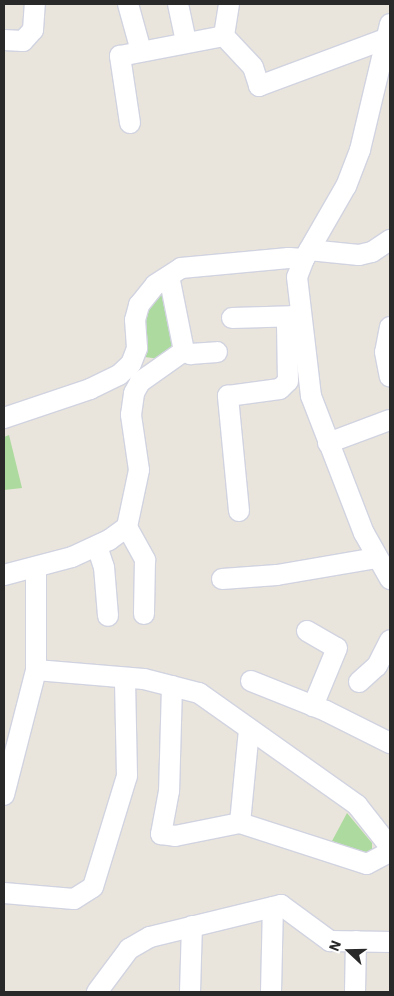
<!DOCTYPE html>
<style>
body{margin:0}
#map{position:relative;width:394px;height:996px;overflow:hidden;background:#e9e5dc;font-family:"IBM Plex Sans",sans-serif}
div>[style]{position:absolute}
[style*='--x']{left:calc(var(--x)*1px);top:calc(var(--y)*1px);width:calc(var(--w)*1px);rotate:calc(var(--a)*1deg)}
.green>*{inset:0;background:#adda9e}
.roads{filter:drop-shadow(1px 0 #d1d3e0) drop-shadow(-1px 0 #d1d3e0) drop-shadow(0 1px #d1d3e0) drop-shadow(0 -1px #d1d3e0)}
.minor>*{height:20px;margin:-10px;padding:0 10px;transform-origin:10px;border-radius:10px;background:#fff}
span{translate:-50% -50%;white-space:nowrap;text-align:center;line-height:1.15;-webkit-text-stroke:4px #fff;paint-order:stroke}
.frame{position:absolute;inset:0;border:5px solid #292929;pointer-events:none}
.north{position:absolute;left:324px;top:926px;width:50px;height:50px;-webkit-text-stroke:4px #fff;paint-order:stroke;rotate:291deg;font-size:14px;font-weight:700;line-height:20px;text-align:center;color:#292929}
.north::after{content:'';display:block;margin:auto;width:18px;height:22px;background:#292929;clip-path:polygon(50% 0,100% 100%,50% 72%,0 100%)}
</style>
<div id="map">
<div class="green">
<i style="clip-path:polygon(164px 293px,179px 342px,160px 359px,145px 357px,143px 316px,157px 294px)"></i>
<i style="clip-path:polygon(9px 435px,22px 488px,4px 490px,4px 437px)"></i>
<i style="clip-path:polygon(347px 813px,372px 843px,372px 849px,367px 854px,332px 841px)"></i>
</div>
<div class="roads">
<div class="minor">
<i style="--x:128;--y:4;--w:49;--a:74.5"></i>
<i style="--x:178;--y:4;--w:38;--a:78"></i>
<i style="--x:229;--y:4;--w:32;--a:99"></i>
<i style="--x:224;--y:36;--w:42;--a:46.9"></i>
<i style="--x:253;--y:67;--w:20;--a:72"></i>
<i style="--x:259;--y:86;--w:138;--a:-20.4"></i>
<i style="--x:390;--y:24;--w:130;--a:103.4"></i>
<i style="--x:360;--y:150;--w:39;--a:111"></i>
<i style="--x:346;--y:186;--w:84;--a:119.9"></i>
<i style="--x:304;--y:259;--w:19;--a:111"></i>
<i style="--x:297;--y:277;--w:120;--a:83.3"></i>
<i style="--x:311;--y:396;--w:147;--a:68.9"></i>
<i style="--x:364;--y:533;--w:53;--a:60.5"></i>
<i style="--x:4;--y:40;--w:19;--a:3"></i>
<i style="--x:23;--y:41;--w:15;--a:-48"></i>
<i style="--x:33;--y:30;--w:26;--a:-86"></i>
<i style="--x:130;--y:123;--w:68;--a:-98.5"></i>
<i style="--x:120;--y:56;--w:106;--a:-10.9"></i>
<i style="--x:309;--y:250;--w:50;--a:5.7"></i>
<i style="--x:359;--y:255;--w:13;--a:-13"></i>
<i style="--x:372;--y:252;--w:22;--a:-34"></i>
<i style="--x:232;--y:318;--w:68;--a:-1.7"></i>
<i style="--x:390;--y:327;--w:25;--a:101"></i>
<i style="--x:385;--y:352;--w:25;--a:79"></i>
<i style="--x:184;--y:351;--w:7;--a:27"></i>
<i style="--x:190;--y:354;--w:27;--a:-4"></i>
<i style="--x:4;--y:418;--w:91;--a:-18.6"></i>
<i style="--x:90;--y:389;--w:32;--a:-26"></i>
<i style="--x:119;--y:375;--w:16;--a:-43"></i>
<i style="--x:131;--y:364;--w:17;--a:-69"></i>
<i style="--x:137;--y:348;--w:28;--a:-94"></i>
<i style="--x:135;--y:320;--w:16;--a:-75"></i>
<i style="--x:139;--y:305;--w:26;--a:-51"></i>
<i style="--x:155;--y:285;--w:31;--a:-33"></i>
<i style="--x:181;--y:268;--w:108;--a:-5.3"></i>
<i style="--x:289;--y:258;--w:15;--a:4"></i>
<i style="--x:328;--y:443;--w:66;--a:-20.4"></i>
<i style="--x:239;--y:511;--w:116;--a:-95.5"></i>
<i style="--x:228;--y:396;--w:52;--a:-7.7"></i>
<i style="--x:280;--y:389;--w:11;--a:-45"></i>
<i style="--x:288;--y:381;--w:55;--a:-91"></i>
<i style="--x:287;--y:326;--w:11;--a:-63"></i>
<i style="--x:127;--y:527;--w:38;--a:61"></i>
<i style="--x:145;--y:560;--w:54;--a:91.1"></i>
<i style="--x:97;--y:546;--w:22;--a:72"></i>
<i style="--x:104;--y:567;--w:49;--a:85.3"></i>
<i style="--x:4;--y:575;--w:70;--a:-14.8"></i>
<i style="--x:72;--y:557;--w:41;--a:-24.7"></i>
<i style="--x:109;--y:540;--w:22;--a:-36"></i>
<i style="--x:127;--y:527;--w:58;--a:-78.1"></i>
<i style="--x:139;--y:470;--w:56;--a:-98.3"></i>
<i style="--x:131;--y:415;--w:22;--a:-82"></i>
<i style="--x:134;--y:393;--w:13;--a:-61"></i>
<i style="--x:140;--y:382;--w:54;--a:-35.2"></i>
<i style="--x:184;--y:351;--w:76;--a:-101.3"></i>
<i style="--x:222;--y:579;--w:55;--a:-4.2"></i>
<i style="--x:277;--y:575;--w:100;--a:-9.7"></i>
<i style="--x:307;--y:631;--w:34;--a:30"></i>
<i style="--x:337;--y:648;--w:63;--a:112.5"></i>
<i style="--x:36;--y:670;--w:108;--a:4.8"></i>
<i style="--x:144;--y:679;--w:57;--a:14.3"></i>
<i style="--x:199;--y:693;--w:194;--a:35.3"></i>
<i style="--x:357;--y:805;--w:53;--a:51.8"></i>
<i style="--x:251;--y:681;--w:81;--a:21.8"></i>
<i style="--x:326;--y:711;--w:72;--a:26.6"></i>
<i style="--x:359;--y:682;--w:24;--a:-42"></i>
<i style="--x:377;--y:666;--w:29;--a:-63"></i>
<i style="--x:172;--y:686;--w:105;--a:91.6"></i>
<i style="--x:169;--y:791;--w:44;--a:100.5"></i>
<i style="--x:161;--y:834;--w:14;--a:8"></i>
<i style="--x:175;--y:836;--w:66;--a:-11.3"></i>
<i style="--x:240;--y:823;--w:133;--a:17.9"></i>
<i style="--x:367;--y:864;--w:26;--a:-28"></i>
<i style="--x:4;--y:795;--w:129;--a:-75.6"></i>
<i style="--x:36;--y:670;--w:102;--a:-90"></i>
<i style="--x:240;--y:823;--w:94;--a:-84.5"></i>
<i style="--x:4;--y:893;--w:70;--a:4.9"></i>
<i style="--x:74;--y:899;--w:22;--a:-32"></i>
<i style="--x:93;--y:887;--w:116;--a:-73"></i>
<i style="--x:127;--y:776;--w:98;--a:-91.2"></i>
<i style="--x:97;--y:992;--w:54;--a:-53.3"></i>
<i style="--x:129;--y:949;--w:24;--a:-30"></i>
<i style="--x:150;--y:937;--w:135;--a:-13.7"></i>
<i style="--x:281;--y:905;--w:61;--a:36.3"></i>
<i style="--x:330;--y:941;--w:60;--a:1"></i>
<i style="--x:190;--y:992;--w:66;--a:-88.3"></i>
<i style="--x:271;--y:992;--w:85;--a:-88.7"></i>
<i style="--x:355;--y:992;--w:51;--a:-88.9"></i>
</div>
</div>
<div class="frame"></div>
<div class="north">N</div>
</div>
